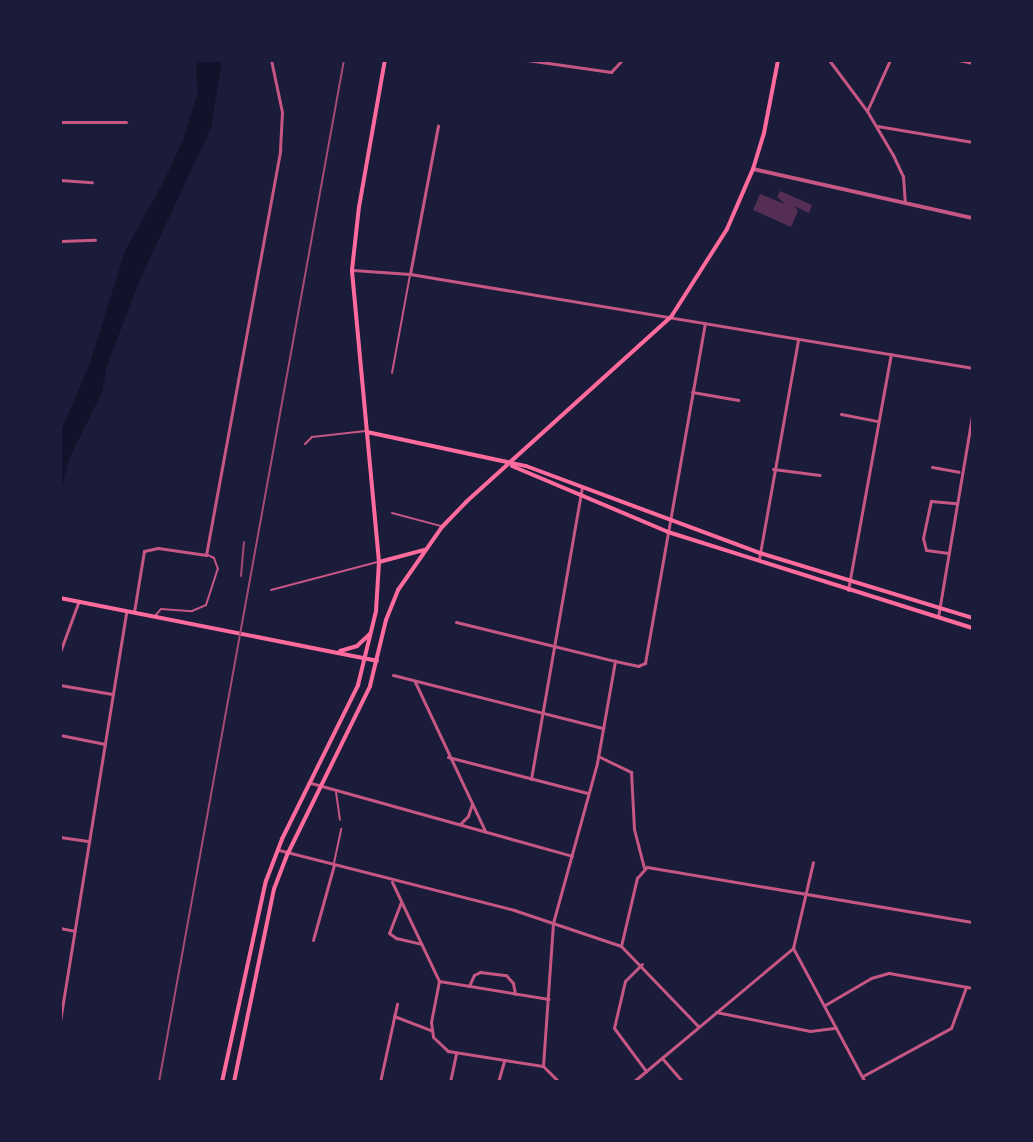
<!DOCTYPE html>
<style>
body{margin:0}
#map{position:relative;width:1033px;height:1142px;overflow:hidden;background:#1b1b3a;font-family:"Fira Sans",sans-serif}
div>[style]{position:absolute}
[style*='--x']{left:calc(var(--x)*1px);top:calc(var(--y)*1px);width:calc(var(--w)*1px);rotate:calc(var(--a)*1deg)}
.water>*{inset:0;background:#12122b}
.building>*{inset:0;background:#542f53}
.service>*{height:2px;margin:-1px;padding:0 1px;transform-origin:1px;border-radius:1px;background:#c65784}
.minor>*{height:3px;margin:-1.5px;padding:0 1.5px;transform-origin:1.5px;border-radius:1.5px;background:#c65784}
.tertiary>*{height:4px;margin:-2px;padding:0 2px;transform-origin:2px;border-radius:2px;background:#c65784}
.secondary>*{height:4px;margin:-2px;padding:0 2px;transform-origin:2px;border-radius:2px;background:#ff6b9d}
.rail>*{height:2px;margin:-1px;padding:0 1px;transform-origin:1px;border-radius:1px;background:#a44b75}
span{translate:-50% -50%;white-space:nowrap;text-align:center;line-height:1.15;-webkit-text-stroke:6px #1b1b3a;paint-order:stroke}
.frame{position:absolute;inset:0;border:62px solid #1b1b3a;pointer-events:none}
</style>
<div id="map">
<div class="water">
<i style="clip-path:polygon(199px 60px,222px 60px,211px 128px,142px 275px,107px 365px,102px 392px,69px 459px,60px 495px,60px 433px,90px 363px,125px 251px,164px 181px,183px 140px,198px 92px,196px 69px)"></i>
</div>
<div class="building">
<i style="clip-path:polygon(780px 191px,812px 205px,809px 213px,794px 206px,798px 211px,791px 227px,753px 210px,760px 194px,785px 204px,777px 197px)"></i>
</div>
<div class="service">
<i style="--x:392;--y:373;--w:100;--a:-79.6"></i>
<i style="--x:305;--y:444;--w:10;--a:-45"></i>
<i style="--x:312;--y:437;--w:54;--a:-6.3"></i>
<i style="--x:392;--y:513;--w:51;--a:14.9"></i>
<i style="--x:271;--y:590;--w:111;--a:-14.7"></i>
<i style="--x:155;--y:616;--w:9;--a:-49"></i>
<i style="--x:161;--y:609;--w:31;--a:4"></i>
<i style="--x:192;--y:611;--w:15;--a:-23"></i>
<i style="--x:206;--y:605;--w:38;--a:-72"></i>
<i style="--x:218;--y:569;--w:12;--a:-110"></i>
<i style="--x:214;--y:558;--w:7;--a:-153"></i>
<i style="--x:336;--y:792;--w:28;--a:82"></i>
<i style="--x:334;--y:863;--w:35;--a:-78"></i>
</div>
<div class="minor">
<i style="--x:527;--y:60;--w:85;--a:8.1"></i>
<i style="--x:611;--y:72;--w:16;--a:-47"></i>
<i style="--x:829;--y:60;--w:64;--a:53.3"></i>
<i style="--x:867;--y:111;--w:51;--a:59.4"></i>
<i style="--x:893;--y:155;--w:23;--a:65"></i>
<i style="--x:903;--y:176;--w:26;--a:86"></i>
<i style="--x:959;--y:60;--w:14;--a:12"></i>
<i style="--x:867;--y:111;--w:56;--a:-65.7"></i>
<i style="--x:60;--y:122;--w:66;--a:0"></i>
<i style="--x:877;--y:126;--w:97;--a:9.5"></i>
<i style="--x:60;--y:180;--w:32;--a:4"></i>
<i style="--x:60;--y:241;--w:35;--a:-2"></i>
<i style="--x:353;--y:270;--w:57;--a:4"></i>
<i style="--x:410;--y:274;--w:571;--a:9.48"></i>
<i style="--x:410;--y:274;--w:151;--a:-79.3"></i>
<i style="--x:692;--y:392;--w:47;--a:9.9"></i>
<i style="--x:841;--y:414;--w:36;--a:11"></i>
<i style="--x:932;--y:467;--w:27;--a:10"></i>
<i style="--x:773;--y:469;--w:47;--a:7.3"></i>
<i style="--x:948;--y:553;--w:22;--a:-172"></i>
<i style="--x:926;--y:550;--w:12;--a:-104"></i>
<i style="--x:923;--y:538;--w:38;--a:-78"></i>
<i style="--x:931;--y:501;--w:25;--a:5"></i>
<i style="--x:759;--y:559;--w:223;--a:-79.9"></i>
<i style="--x:848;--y:590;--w:240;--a:-79.7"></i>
<i style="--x:134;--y:612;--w:62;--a:-80.7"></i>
<i style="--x:144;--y:551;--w:14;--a:-12"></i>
<i style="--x:158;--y:548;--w:49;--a:8.3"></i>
<i style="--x:206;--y:555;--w:412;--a:-79.6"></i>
<i style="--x:280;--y:150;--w:38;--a:-87"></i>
<i style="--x:282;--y:112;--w:53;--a:-101.9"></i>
<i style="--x:938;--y:617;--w:211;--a:-80.4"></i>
<i style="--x:456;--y:622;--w:164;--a:13.8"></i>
<i style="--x:615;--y:661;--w:24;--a:12"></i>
<i style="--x:638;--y:666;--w:8;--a:-23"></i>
<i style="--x:645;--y:663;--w:345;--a:-80"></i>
<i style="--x:60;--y:652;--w:52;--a:-69.8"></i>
<i style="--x:393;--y:675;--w:217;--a:14.2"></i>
<i style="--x:415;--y:682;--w:165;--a:64.8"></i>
<i style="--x:60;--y:685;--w:53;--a:9.8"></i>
<i style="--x:60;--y:735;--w:46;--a:11.3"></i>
<i style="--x:598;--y:756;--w:37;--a:26"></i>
<i style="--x:631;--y:772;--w:57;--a:87"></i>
<i style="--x:634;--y:829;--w:40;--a:75.6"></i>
<i style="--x:448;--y:757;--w:144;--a:14.5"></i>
<i style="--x:531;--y:779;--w:296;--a:-80.1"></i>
<i style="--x:311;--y:783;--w:271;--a:15.6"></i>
<i style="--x:460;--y:824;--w:11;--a:-45"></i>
<i style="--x:468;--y:816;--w:13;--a:-72"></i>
<i style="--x:60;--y:837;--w:28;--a:8"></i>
<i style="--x:279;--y:850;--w:243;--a:14.3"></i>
<i style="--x:514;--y:910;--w:113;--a:18.6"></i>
<i style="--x:621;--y:946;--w:112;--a:46.1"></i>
<i style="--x:392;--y:882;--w:110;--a:64.6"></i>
<i style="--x:439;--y:981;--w:42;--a:101"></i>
<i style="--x:431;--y:1022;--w:15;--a:82"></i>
<i style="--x:433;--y:1037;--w:21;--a:43"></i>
<i style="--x:448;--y:1051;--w:96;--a:9"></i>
<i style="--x:401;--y:902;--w:33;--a:111"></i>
<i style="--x:389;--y:933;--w:9;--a:36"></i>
<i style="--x:396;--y:938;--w:26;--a:13"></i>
<i style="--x:60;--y:928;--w:15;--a:11"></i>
<i style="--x:313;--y:940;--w:78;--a:-74.4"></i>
<i style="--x:621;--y:946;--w:70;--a:-76.8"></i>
<i style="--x:637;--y:878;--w:15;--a:-48"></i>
<i style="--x:647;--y:867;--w:331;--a:9.6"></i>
<i style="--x:793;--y:948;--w:152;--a:61.8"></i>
<i style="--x:642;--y:964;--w:24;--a:135"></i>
<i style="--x:625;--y:981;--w:48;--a:103.2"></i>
<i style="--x:614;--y:1028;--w:54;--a:53.3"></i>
<i style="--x:439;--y:981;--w:111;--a:9.3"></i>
<i style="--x:469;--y:986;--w:12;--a:-66"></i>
<i style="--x:474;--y:975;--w:7;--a:-27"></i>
<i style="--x:480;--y:972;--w:26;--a:7"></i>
<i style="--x:506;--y:975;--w:11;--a:49"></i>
<i style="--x:513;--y:983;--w:11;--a:80"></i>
<i style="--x:825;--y:1005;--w:53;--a:-30.4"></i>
<i style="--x:871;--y:978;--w:19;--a:-16"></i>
<i style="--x:889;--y:973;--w:85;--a:10.1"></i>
<i style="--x:716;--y:1012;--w:96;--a:11.4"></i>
<i style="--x:810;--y:1031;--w:26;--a:-7"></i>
<i style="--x:394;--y:1016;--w:40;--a:21"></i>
<i style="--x:60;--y:1021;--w:414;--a:-80.8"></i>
<i style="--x:662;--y:1058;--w:32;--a:49"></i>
<i style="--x:863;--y:1076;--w:100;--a:-28.6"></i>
<i style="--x:951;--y:1028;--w:44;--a:-69.9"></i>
<i style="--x:380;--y:1082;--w:80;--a:-77.7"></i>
<i style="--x:450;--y:1082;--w:30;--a:-78"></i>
<i style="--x:498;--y:1082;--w:22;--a:-74"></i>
<i style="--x:559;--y:1082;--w:23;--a:-135"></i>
<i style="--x:543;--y:1066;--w:143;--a:-86"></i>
<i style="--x:553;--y:923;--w:166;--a:-74.6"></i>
<i style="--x:597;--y:763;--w:104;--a:-80"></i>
<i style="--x:633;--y:1082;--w:209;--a:-39.9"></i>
<i style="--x:793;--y:948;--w:88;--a:-76.9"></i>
</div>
<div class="tertiary">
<i style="--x:753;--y:169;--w:225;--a:12.6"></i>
</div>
<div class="secondary">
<i style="--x:367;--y:432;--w:163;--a:12.1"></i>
<i style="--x:526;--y:466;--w:250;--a:20.4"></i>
<i style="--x:760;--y:553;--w:223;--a:17"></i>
<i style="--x:512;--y:466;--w:169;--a:22.9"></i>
<i style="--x:668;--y:532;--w:320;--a:17.5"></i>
<i style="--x:379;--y:562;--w:47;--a:-14.9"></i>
<i style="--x:60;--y:598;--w:323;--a:11.2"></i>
<i style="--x:340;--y:651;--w:18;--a:-16"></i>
<i style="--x:357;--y:646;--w:18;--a:-43"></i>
<i style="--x:222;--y:1082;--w:206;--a:-77.7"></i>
<i style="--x:266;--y:881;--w:45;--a:-69.1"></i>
<i style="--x:282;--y:839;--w:172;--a:-63.7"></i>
<i style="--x:358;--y:685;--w:76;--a:-76.3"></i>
<i style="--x:376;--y:611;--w:49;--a:-86.5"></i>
<i style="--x:379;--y:562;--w:293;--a:-95.3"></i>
<i style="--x:352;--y:270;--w:63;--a:-83.7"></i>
<i style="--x:359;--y:207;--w:149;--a:-80"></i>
<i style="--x:234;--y:1082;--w:197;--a:-78.3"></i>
<i style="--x:274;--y:889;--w:39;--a:-69"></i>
<i style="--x:288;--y:853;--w:186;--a:-63.8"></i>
<i style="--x:370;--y:686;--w:68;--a:-76.4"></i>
<i style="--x:386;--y:620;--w:32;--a:-68"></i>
<i style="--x:398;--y:590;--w:77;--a:-55.1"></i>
<i style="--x:442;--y:527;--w:35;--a:-46"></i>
<i style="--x:466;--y:502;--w:276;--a:-42.1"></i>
<i style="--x:671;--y:317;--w:104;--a:-57.5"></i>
<i style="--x:727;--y:229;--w:65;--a:-66.6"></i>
<i style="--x:753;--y:169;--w:38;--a:-73"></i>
<i style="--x:764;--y:133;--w:74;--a:-79.1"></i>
</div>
<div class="rail">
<i style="--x:241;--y:576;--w:34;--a:-85"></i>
<i style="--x:159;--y:1082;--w:1039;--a:-79.74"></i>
</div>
<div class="frame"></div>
</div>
